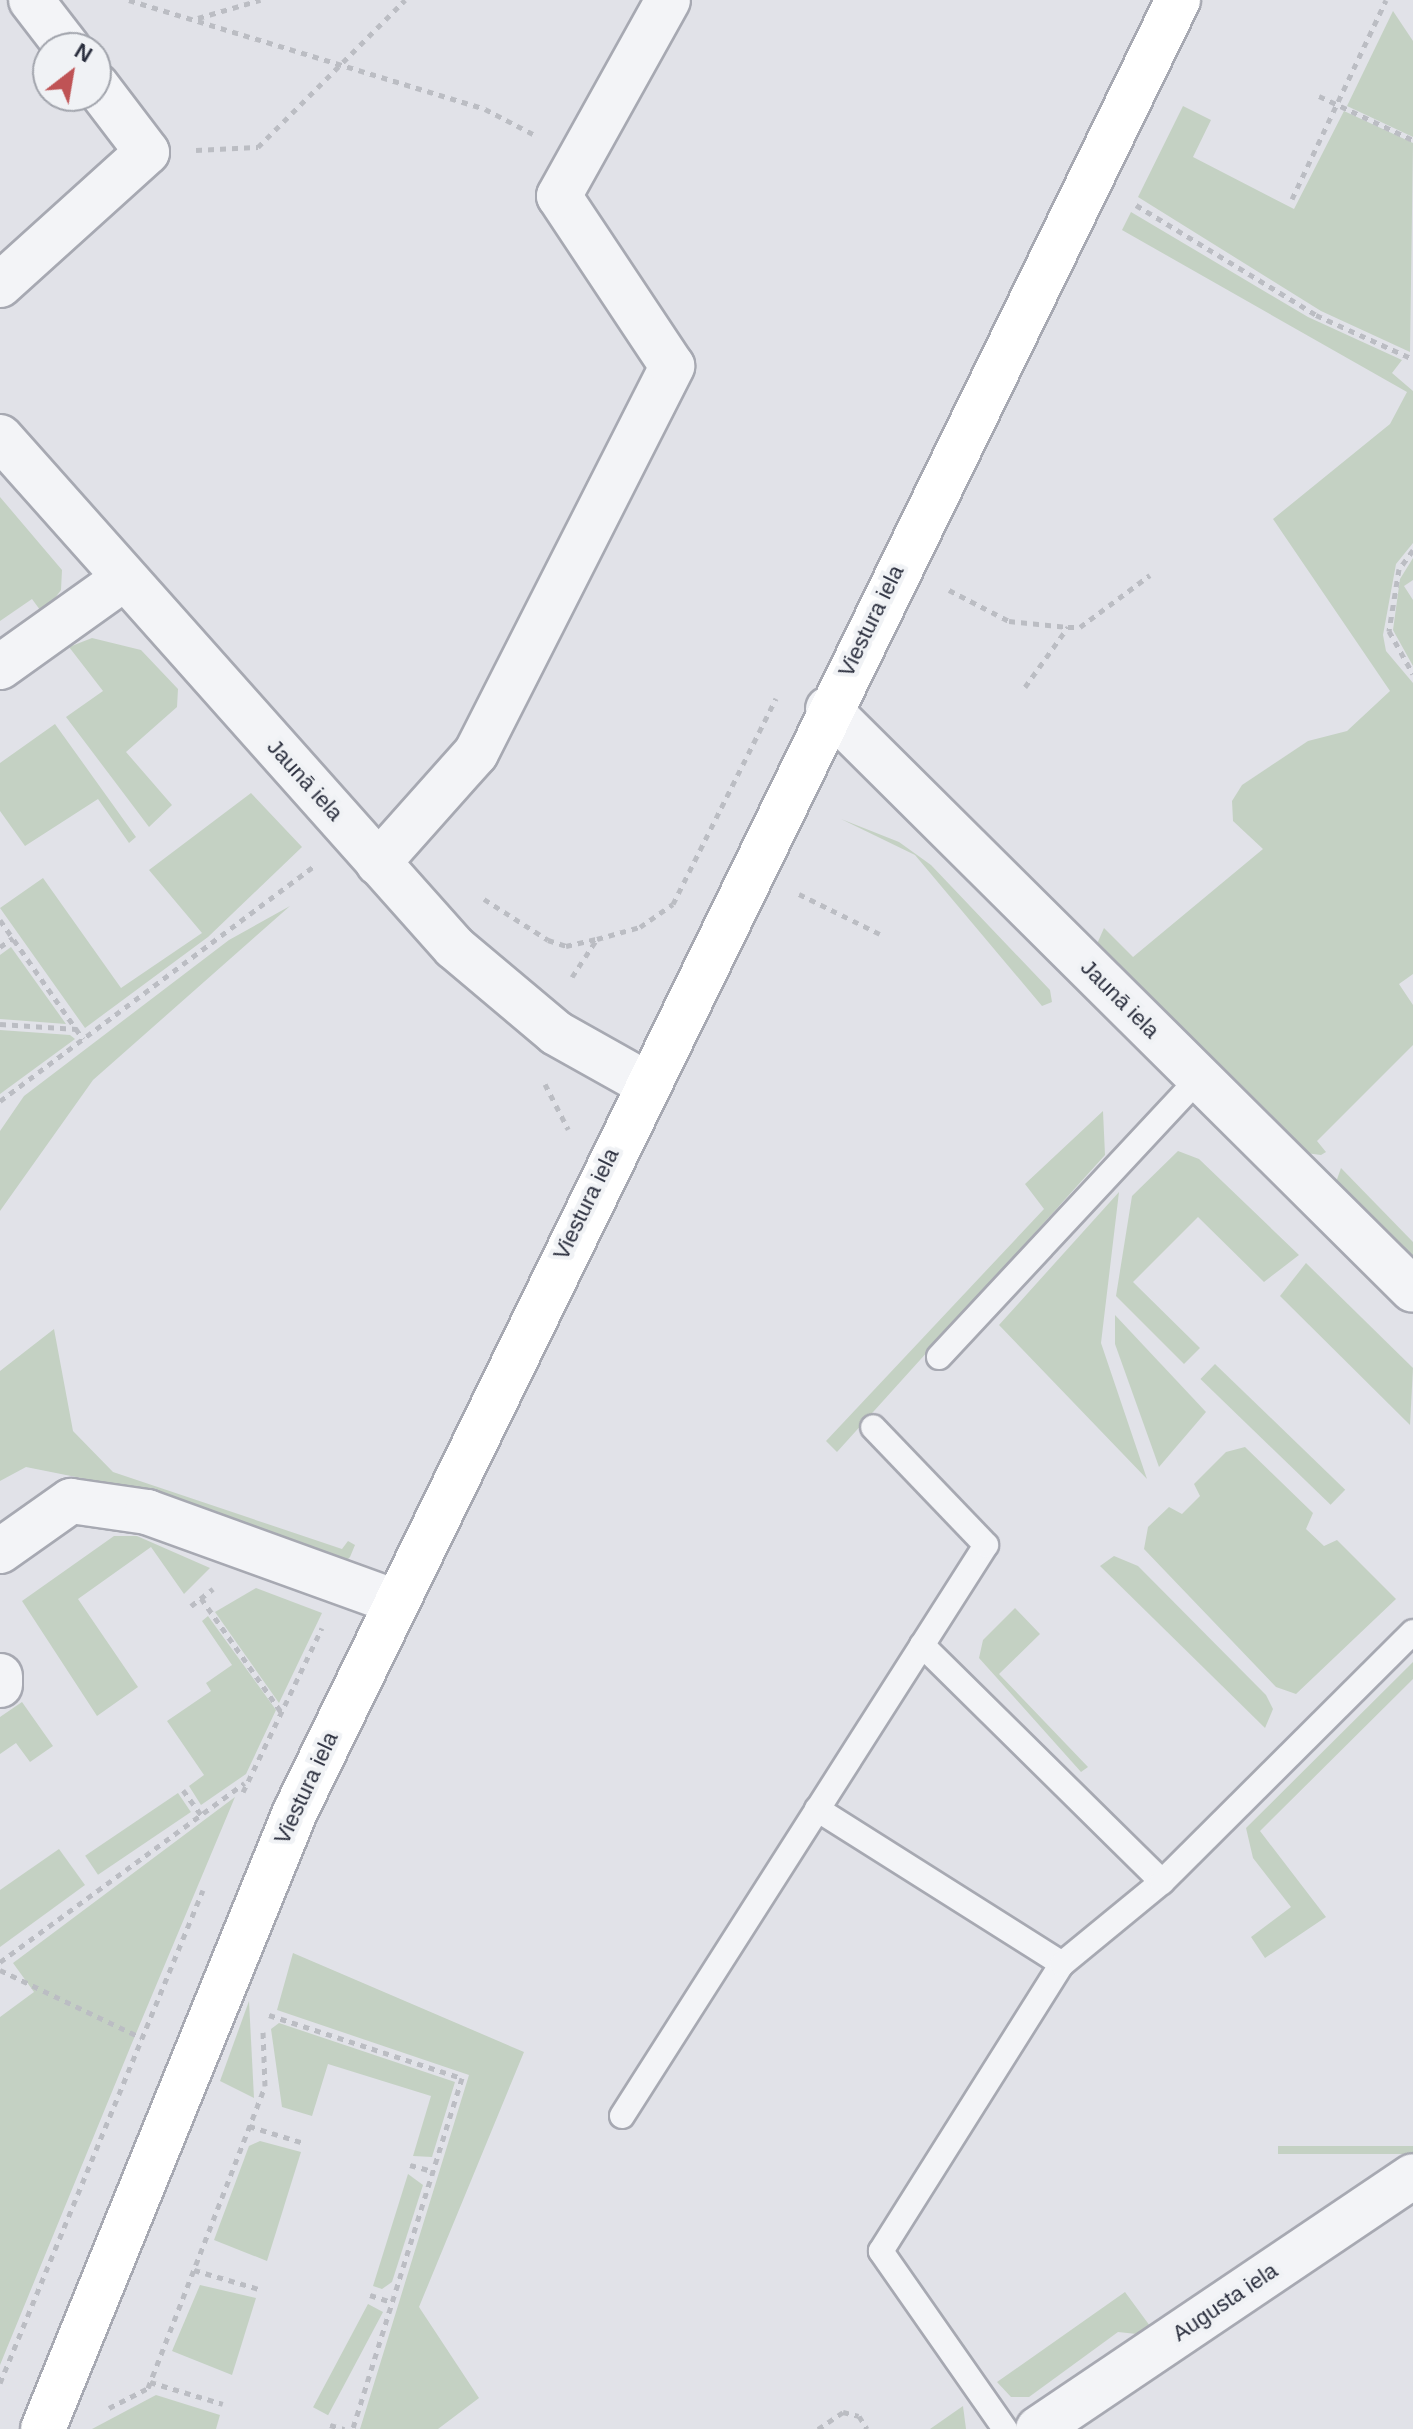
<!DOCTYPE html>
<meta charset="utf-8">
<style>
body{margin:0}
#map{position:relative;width:1413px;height:2429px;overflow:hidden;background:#e1e2e8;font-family:Helvetica,sans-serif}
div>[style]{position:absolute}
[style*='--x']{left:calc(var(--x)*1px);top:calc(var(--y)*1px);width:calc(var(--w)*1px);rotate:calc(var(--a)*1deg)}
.green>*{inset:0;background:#c4d1c3;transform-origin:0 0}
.path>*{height:5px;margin-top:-2.5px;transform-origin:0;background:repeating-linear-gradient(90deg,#bbbdc3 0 6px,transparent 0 12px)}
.roads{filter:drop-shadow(2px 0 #a7a9b2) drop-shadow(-2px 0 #a7a9b2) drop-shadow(0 2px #a7a9b2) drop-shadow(0 -2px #a7a9b2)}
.lane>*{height:24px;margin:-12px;padding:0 12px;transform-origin:12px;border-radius:12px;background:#f3f4f7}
.street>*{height:44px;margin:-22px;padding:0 22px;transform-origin:22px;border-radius:22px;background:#f3f4f7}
.secondary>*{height:44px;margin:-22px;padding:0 22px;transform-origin:22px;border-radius:22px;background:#fff}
span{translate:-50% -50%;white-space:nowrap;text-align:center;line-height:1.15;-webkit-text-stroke:8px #f0f2f5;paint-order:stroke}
.street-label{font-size:22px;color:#2b2f3e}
.north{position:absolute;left:32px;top:32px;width:80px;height:80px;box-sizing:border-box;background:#f0f2f5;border:2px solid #a1a4ac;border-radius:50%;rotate:31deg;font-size:22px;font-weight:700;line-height:32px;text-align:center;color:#2b2f3e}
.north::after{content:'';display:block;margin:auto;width:28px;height:36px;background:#bf5355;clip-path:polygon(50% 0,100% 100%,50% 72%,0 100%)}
</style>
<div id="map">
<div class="green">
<i style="clip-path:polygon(1393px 11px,1413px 41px,1413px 137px,1347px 106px)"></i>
<i style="clip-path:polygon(1183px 106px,1211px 120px,1193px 157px,1294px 209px,1344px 111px,1413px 143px,1410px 352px,1321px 311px,1138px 197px)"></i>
<i style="clip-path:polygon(1131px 212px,1308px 317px,1402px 360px,1392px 373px,1413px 391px,1413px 543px,1396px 564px,1383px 635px,1386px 651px,1413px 683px,1413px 974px,1399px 984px,1413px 1005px,1413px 1045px,1317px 1141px,1326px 1152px,1321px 1155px,1306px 1153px,1097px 944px,1104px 928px,1133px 957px,1263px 849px,1233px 821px,1232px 801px,1242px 785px,1308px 741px,1347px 731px,1390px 691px,1273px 519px,1390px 424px,1407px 392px,1122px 230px)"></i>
<i style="clip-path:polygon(0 497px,62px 570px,61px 590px,43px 614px,32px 599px,0 621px)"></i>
<i style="clip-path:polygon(1413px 558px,1413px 580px,1404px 586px,1413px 600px,1413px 666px,1393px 630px,1400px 579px)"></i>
<i style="clip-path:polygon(92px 638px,141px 650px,178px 689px,177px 707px,126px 752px,172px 805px,149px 827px,66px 717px,103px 691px,69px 647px)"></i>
<i style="clip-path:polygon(55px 724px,136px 837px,129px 843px,98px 799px,25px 846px,0 811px,0 763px)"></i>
<i style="clip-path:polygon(251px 793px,302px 847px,208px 937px,85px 1028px,0 908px,43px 878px,121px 988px,202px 933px,149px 870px)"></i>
<i style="clip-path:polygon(841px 819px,899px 842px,931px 865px,1050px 990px,1052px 1002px,1042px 1006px,915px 855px)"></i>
<i style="clip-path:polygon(290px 906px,93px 1080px,0 1211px,0 1131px,24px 1096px,229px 940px)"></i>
<i style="clip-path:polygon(11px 947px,66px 1024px,0 1019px,0 955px)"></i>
<i style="clip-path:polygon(0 1030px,70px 1035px,75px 1039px,0 1094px)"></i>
<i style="clip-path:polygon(1103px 1111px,1105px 1155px,837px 1452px,826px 1441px,1044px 1209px,1025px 1184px)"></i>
<i style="clip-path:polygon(1178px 1151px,1199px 1159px,1299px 1255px,1264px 1282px,1198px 1217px,1133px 1282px,1200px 1348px,1184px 1364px,1116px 1296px,1132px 1196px)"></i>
<i style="clip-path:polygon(1341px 1168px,1413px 1242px,1413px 1264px,1335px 1185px)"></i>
<i style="clip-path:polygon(1119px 1192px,1101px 1343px,1147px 1479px,999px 1325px)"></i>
<i style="clip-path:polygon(1306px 1263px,1413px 1368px,1410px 1425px,1280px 1296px)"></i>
<i style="clip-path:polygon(1115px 1315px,1206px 1412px,1159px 1467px,1115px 1344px)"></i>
<i style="clip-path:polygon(54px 1329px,73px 1431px,113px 1472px,342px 1549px,348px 1541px,355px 1545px,350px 1557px,343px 1564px,146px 1491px,26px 1467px,0 1481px,0 1371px)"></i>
<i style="left:1215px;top:1364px;width:181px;height:21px;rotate:44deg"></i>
<i style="clip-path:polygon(1245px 1447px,1313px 1513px,1306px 1529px,1324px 1546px,1337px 1540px,1396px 1599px,1296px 1694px,1276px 1687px,1144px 1549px,1148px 1527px,1169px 1507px,1182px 1514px,1200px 1496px,1194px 1484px,1226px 1452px)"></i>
<i style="clip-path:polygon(114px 1536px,137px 1536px,210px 1568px,184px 1594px,151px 1547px,78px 1599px,138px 1687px,97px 1716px,22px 1601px)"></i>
<i style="clip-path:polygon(1114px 1556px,1138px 1566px,1266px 1695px,1273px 1709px,1265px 1728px,1100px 1566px)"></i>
<i style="clip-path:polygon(256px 1588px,322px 1613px,279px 1703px,215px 1612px)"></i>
<i style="clip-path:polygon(1015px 1608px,1040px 1634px,999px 1674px,1088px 1767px,1081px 1772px,979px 1658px,983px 1640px)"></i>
<i style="clip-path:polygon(208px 1616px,276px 1710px,246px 1774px,201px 1805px,189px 1786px,204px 1775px,167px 1721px,211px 1691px,206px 1683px,232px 1665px,202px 1621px)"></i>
<i style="clip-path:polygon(1413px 1662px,1413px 1679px,1260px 1831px,1326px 1917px,1265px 1958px,1251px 1937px,1291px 1907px,1253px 1858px,1246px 1828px)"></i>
<i style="clip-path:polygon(22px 1702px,53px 1746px,30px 1762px,16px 1743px,0 1754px,0 1717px)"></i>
<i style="left:178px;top:1793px;width:23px;height:112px;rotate:56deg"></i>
<i style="clip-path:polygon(235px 1797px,132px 2043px,0 2365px,0 2017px,34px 1992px,13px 1963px)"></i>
<i style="clip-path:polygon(59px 1849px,85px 1885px,0 1947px,0 1890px)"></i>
<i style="clip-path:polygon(293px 1953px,524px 2052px,419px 2307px,479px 2398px,438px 2429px,360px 2429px,469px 2075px,277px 2010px)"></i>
<i style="clip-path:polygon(249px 2001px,254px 2098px,220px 2081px)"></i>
<i style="clip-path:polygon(279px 2023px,455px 2082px,432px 2157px,413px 2156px,431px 2096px,328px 2064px,312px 2116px,282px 2107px,271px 2029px)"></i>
<i style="clip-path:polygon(260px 2141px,301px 2152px,267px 2261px,214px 2240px,249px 2146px)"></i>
<i style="left:1413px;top:2146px;width:8px;height:135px;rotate:90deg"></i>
<i style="clip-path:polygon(408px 2174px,423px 2185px,392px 2282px,382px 2289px,373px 2286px)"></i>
<i style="clip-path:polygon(1242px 2266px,1146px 2335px,1118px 2332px,1029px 2397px,1011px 2397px,997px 2382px,1125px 2292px,1150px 2326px)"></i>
<i style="clip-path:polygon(200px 2285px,256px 2298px,232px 2375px,172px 2351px)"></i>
<i style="left:368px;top:2304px;width:17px;height:117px;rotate:28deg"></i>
<i style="clip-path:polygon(156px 2395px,220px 2415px,216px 2429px,92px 2429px)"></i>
<i style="clip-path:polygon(963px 2406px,966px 2429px,930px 2429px)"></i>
</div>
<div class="path">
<i style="--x:129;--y:0;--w:372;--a:17"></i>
<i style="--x:485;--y:109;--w:54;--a:27.5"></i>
<i style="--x:198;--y:18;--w:65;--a:-16.2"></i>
<i style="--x:1319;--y:96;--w:104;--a:25.1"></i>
<i style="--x:196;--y:150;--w:62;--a:-2.8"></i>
<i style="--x:258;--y:147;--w:208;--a:-45"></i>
<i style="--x:1292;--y:199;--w:220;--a:-64.7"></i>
<i style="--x:1136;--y:205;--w:211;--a:31.4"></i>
<i style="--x:1316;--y:315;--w:107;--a:24.4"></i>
<i style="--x:1413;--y:550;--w:24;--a:126"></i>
<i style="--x:1399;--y:569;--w:63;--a:99.2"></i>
<i style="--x:1389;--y:631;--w:49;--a:60.8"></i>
<i style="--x:949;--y:590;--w:68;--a:27.3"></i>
<i style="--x:1009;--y:621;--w:59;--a:5.8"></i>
<i style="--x:1025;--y:687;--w:74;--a:-54.4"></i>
<i style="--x:1068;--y:627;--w:12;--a:0"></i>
<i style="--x:1080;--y:627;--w:87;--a:-36.6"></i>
<i style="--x:799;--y:894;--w:90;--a:26.3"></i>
<i style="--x:484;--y:899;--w:76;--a:32.6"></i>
<i style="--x:548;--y:940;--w:19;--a:18"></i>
<i style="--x:566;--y:946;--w:31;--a:-13"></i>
<i style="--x:0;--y:920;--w:145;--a:55.1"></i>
<i style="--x:0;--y:947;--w:16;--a:-35"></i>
<i style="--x:572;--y:977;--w:45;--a:-56.7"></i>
<i style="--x:597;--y:939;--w:45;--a:-15.6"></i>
<i style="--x:640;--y:927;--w:40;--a:-34.9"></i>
<i style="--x:673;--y:904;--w:230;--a:-63.4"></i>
<i style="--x:0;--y:1024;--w:77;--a:3.7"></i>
<i style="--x:545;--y:1084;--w:51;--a:62.9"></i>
<i style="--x:0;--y:1101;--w:394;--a:-36.8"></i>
<i style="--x:201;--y:1598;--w:139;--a:54.9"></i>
<i style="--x:191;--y:1606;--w:28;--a:-38"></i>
<i style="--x:183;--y:1790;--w:31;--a:54"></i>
<i style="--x:243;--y:1792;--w:182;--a:-64.3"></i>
<i style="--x:0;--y:1962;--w:303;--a:-36.2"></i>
<i style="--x:0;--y:1970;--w:157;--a:25.6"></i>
<i style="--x:269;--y:2015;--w:203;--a:18.1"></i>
<i style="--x:462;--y:2078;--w:368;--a:107.3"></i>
<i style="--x:249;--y:2126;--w:58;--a:17.2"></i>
<i style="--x:410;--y:2165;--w:24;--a:15"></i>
<i style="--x:194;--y:2270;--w:68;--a:16.3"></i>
<i style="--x:370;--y:2295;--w:23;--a:18"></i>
<i style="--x:150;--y:2382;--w:76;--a:16.8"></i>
<i style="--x:0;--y:2383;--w:533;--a:-67.62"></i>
<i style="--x:109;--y:2408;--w:44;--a:-27.1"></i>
<i style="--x:148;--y:2388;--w:324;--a:-68.8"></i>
<i style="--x:265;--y:2086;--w:54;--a:-92.1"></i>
<i style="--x:330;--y:2425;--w:15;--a:16"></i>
<i style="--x:818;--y:2429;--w:30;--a:-34"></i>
<i style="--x:843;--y:2412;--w:16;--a:14"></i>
<i style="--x:859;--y:2416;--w:15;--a:58"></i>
</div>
<div class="roads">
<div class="lane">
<i style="--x:939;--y:1357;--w:381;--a:-47"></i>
<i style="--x:922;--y:1645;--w:337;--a:44.6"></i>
<i style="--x:817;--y:1809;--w:290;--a:32.3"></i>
<i style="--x:622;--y:2116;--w:677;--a:-57.48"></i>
<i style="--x:986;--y:1545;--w:163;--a:-133.8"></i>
<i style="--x:1005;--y:2429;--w:217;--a:-124.9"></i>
<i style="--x:881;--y:2251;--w:339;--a:-57.8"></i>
<i style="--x:1062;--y:1964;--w:129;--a:-39.4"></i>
<i style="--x:1162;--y:1882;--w:354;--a:-44.9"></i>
</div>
<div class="street">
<i style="--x:31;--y:0;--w:61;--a:52.4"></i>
<i style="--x:0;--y:285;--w:198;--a:-42.1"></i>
<i style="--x:147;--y:152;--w:84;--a:-127.3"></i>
<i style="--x:0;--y:437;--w:683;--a:48.32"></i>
<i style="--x:454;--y:947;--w:133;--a:40.1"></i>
<i style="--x:556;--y:1033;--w:102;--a:29.3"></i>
<i style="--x:0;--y:667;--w:153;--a:-35.5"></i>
<i style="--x:828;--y:709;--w:824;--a:44.8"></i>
<i style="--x:378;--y:863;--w:147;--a:-48.3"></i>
<i style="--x:476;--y:753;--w:434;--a:-63.1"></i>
<i style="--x:672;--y:366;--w:204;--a:-123.6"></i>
<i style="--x:559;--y:196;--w:224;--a:-60.9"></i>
<i style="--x:0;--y:1551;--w:87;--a:-35.2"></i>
<i style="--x:71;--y:1501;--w:77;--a:8.2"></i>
<i style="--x:147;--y:1512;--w:262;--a:19.9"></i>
<i style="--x:0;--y:1676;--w:9;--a:90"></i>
<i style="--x:1038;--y:2429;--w:452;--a:-34"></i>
</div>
<div class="secondary">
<i style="--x:43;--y:2429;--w:666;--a:-67.78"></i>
<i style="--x:295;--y:1812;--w:2016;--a:-64.02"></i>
</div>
</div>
<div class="street-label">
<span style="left:871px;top:621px;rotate:-64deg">Viestura iela</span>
<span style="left:305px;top:780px;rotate:48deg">Jaunā iela</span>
<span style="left:1120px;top:999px;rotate:45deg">Jaunā iela</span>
<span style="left:586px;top:1204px;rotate:-64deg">Viestura iela</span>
<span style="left:306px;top:1788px;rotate:-65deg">Viestura iela</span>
<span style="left:1225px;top:2302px;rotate:-34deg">Augusta iela</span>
</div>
<div class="north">N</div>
</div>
